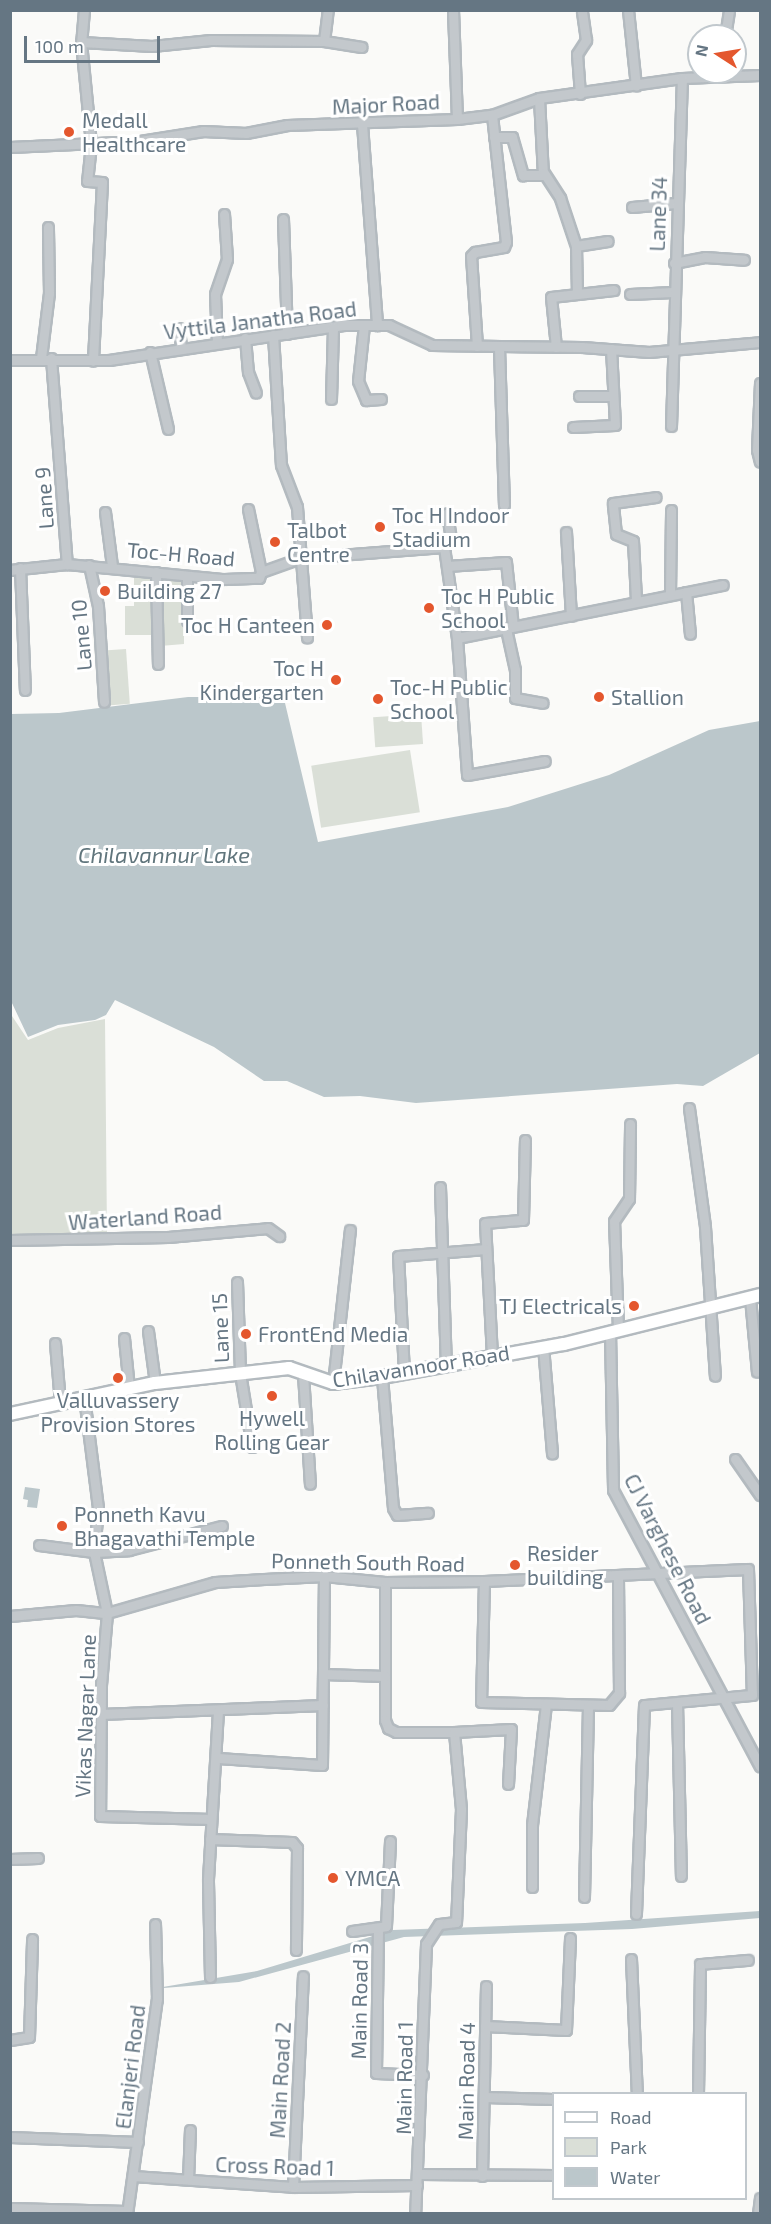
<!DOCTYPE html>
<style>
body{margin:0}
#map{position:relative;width:771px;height:2224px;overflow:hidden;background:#fafaf8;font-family:"Exo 2",sans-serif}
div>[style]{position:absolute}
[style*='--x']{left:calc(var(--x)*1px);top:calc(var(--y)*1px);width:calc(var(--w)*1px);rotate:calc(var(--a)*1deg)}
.green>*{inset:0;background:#dadfd7;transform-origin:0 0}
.water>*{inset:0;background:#bbc7cb}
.roads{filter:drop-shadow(2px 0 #b3babf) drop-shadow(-2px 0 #b3babf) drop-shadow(0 2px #b3babf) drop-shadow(0 -2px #b3babf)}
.street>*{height:9px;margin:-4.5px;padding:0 4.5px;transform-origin:4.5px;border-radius:4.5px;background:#c3c8cc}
.secondary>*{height:12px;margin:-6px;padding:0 6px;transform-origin:6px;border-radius:6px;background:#fff}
.dots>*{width:16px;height:16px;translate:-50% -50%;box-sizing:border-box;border:3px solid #fff;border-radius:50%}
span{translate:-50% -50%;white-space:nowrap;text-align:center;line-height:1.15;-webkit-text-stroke:6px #fff;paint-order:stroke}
.street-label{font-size:21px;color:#657683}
.poi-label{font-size:21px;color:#657683}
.left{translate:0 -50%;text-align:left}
.right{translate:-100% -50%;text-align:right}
.water-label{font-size:22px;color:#60757c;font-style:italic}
.frame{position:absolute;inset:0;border:12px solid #657683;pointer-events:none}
.legend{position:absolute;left:552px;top:2092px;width:195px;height:108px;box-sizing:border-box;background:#fff;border:2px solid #c1c8cd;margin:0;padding:8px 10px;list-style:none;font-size:18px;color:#657683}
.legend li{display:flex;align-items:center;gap:12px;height:30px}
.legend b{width:30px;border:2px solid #c1c8cd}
.north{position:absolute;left:687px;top:24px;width:60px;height:60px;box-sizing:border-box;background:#fff;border:2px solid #c1c8cd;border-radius:50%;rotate:282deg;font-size:16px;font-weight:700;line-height:24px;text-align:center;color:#657683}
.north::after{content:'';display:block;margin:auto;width:21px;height:27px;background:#e4572e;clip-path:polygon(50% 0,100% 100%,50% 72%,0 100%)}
.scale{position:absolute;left:24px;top:36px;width:136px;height:27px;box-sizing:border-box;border:3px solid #657683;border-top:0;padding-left:8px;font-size:18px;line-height:21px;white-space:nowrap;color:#657683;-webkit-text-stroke:4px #fff;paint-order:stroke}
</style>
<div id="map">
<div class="green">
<i style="clip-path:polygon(134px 571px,153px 575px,154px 635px,125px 635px,125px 606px,134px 606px)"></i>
<i style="clip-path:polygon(158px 577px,184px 580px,184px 644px,160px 646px)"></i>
<i style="left:126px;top:649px;width:55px;height:22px;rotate:86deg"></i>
<i style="left:421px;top:714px;width:30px;height:48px;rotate:86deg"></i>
<i style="left:410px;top:750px;width:63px;height:100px;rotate:81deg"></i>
<i style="clip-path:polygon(10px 1013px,28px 1040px,58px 1028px,105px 1019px,107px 1235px,11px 1236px)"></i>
</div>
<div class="water">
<i style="clip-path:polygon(188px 697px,258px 697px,285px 703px,318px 842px,508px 807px,609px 775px,709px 730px,760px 721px,760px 1053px,703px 1086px,677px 1084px,416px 1103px,360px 1096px,324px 1097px,287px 1081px,264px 1081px,214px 1047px,115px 1000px,106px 1015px,95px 1020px,58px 1025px,28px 1037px,11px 1001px,11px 714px,59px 713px)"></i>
<i style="clip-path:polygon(25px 1487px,40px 1489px,37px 1508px,27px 1507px,28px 1500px,23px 1499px)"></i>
<i style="clip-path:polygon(760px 1911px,760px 1918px,632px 1929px,404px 1937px,239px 1982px,151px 1989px,257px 1971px,393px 1930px,585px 1923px)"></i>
</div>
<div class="roads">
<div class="street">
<i style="--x:84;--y:10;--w:32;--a:95"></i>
<i style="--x:81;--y:42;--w:102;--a:84.4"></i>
<i style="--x:91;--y:144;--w:37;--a:96"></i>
<i style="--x:87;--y:181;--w:15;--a:4"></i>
<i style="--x:102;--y:182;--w:179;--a:92.9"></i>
<i style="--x:453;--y:10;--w:109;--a:87.9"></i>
<i style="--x:628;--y:10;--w:76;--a:84"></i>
<i style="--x:725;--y:36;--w:26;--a:-81"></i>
<i style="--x:324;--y:41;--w:31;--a:-83"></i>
<i style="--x:81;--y:42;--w:71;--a:3.2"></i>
<i style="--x:152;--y:46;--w:59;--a:-5.8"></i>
<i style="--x:211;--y:40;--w:113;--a:0.5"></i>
<i style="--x:324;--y:41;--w:38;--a:9"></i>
<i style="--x:580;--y:94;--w:40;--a:-94.3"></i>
<i style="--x:577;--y:54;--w:17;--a:-57"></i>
<i style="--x:586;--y:40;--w:30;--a:-98"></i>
<i style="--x:362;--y:124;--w:202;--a:85.7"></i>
<i style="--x:494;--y:137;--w:18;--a:0"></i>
<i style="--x:512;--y:137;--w:40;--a:74"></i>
<i style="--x:523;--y:175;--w:20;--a:0"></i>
<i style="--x:543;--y:175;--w:77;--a:-93"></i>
<i style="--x:10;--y:147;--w:130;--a:-2.6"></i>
<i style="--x:140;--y:141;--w:64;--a:-9"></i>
<i style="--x:203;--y:131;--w:43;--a:2.7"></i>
<i style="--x:246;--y:133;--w:42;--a:-11"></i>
<i style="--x:287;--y:125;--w:170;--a:-2"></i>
<i style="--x:457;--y:119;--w:35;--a:-7"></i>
<i style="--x:492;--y:115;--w:50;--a:-19.9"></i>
<i style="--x:539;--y:98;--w:144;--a:-8"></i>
<i style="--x:682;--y:78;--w:78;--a:-2.2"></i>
<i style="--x:544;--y:173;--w:30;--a:57"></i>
<i style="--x:560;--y:198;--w:51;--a:71.6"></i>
<i style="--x:576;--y:246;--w:48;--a:88.8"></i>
<i style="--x:632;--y:207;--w:44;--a:-5.2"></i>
<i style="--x:283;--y:219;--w:115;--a:88"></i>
<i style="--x:576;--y:246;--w:32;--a:-9"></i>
<i style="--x:674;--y:263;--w:32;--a:-11"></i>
<i style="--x:705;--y:257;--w:39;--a:4"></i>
<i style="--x:630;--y:294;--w:43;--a:-2.7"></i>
<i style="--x:364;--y:325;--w:56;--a:96.1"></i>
<i style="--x:358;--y:381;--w:21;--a:67"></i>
<i style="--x:366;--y:400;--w:15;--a:-4"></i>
<i style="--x:179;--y:328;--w:20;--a:84"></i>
<i style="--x:273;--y:335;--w:130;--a:86.5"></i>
<i style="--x:281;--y:465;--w:45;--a:69.1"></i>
<i style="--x:297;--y:507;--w:131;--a:85.6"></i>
<i style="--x:245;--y:338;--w:34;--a:85"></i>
<i style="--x:248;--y:372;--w:22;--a:69"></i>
<i style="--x:217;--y:342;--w:48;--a:-92.4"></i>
<i style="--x:215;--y:294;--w:37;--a:-71"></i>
<i style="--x:227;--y:259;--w:45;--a:-93.8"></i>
<i style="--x:477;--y:346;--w:90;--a:-93.8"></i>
<i style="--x:471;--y:256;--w:6;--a:-45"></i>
<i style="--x:475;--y:252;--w:29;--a:-10"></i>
<i style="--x:504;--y:247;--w:5;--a:-68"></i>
<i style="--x:506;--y:242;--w:128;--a:-96.3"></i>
<i style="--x:499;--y:347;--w:158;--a:88.2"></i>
<i style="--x:556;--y:347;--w:50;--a:-95.7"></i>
<i style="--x:551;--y:297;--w:63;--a:-6.3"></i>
<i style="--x:150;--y:352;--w:79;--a:76.8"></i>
<i style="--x:41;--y:358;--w:65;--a:-83"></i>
<i style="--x:49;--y:293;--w:66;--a:-90.9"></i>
<i style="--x:51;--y:358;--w:207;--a:85.6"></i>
<i style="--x:10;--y:360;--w:99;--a:0"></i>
<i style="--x:109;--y:360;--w:237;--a:-8.5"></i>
<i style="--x:343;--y:325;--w:46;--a:0"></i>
<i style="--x:389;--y:325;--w:47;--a:24.9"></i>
<i style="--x:432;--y:345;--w:150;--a:0.8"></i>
<i style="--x:582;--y:347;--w:67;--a:4.3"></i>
<i style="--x:649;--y:352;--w:111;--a:-5.1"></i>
<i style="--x:760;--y:383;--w:67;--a:92.6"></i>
<i style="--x:757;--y:450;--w:12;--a:76"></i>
<i style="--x:579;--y:396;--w:34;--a:0"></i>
<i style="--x:331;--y:399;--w:72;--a:-88.4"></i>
<i style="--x:671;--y:426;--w:348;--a:-88.2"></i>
<i style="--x:573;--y:427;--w:42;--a:-2.7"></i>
<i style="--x:615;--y:425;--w:76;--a:-93"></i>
<i style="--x:248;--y:509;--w:64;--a:78.3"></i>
<i style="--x:105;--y:512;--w:54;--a:82.6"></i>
<i style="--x:566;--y:532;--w:84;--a:86.6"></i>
<i style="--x:444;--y:547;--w:11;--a:-49"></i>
<i style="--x:451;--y:539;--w:26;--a:-99"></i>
<i style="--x:89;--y:565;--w:42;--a:77.6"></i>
<i style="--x:98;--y:606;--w:96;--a:86.4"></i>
<i style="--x:447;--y:566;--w:59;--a:-3.9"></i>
<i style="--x:506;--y:562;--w:64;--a:83.8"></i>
<i style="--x:20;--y:568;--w:122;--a:87.7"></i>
<i style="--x:10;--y:570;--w:57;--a:-6"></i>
<i style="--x:67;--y:564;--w:158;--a:5.5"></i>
<i style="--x:224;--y:579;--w:35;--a:-2"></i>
<i style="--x:259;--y:578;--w:6;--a:-72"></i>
<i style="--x:261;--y:572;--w:41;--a:-19.7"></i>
<i style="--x:300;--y:558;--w:144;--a:-4.4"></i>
<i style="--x:444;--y:547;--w:92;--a:81.9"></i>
<i style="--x:457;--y:638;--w:271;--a:-11.3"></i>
<i style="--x:156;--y:572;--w:92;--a:88.8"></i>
<i style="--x:686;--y:592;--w:42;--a:84.6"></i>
<i style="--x:670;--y:595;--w:85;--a:-89.3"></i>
<i style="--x:636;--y:600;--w:59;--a:-92.9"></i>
<i style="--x:633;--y:541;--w:18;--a:-158"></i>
<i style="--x:616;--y:534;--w:31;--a:-96"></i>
<i style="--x:613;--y:503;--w:43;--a:-7.9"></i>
<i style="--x:187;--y:621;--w:45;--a:-90"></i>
<i style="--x:506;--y:629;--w:42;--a:77.6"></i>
<i style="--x:515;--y:670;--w:28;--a:90"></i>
<i style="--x:515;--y:698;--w:28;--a:10"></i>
<i style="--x:457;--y:638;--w:137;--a:85.8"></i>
<i style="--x:467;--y:775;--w:79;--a:-10.2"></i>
<i style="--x:689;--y:1108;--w:120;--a:82.3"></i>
<i style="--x:705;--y:1227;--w:149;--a:86.2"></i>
<i style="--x:440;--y:1187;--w:178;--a:88.1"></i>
<i style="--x:10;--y:1240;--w:158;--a:-1.1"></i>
<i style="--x:168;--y:1237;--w:100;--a:-5.1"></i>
<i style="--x:268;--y:1228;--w:14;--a:36"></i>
<i style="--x:237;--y:1282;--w:91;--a:88.1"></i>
<i style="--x:240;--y:1373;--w:75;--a:80.8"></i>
<i style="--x:750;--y:1298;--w:74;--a:84.6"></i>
<i style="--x:618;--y:1329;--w:108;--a:-92.1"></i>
<i style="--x:614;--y:1221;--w:27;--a:-56"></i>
<i style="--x:629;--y:1199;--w:75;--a:-89.2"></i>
<i style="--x:148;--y:1331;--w:52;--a:82.3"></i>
<i style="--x:610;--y:1332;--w:158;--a:88.9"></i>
<i style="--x:613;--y:1490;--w:313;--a:62"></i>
<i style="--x:124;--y:1338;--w:50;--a:84.3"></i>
<i style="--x:55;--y:1343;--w:59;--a:85.2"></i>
<i style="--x:543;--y:1346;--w:108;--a:85.2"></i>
<i style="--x:492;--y:1356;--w:133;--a:-93"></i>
<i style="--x:485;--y:1223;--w:38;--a:-5"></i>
<i style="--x:523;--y:1220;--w:80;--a:-88.6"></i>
<i style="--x:404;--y:1373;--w:117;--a:-92.9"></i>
<i style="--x:398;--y:1256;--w:88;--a:-4.5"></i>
<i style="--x:303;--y:1374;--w:110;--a:86.4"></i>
<i style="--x:382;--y:1377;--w:131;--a:85.2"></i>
<i style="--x:393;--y:1508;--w:8;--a:60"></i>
<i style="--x:397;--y:1515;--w:31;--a:-4"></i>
<i style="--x:333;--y:1383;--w:154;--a:-83.7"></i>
<i style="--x:84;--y:1397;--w:112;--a:82.8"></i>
<i style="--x:98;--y:1508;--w:44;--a:95.2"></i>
<i style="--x:94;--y:1552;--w:62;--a:78"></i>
<i style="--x:107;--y:1613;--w:71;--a:94.8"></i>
<i style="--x:101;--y:1684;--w:132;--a:90.4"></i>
<i style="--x:100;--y:1816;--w:111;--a:1.5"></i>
<i style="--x:735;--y:1459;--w:44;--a:55.2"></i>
<i style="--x:39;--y:1545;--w:55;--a:7.3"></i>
<i style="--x:94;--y:1552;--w:35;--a:-3"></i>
<i style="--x:129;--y:1550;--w:96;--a:-14.5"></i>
<i style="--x:484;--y:1581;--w:121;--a:91.4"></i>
<i style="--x:481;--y:1702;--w:128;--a:1.3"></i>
<i style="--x:609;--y:1705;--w:16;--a:-50"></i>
<i style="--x:619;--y:1693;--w:118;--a:-90.5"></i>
<i style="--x:385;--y:1582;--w:138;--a:90"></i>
<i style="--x:385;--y:1720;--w:9;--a:69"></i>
<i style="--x:388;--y:1728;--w:9;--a:27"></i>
<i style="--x:396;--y:1732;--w:58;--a:0"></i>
<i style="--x:454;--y:1732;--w:77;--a:84.8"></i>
<i style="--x:461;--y:1809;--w:113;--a:92.5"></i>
<i style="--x:456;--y:1922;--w:17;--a:173"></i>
<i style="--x:439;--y:1924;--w:24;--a:123"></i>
<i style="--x:426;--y:1944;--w:270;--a:92.3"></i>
<i style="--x:10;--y:1616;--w:66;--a:-5.2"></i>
<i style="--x:76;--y:1610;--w:31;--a:6"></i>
<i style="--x:107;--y:1613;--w:112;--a:-16"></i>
<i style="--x:215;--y:1582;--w:49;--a:-3.5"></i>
<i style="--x:264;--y:1579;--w:60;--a:-2.9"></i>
<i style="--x:324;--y:1576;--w:61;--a:5.6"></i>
<i style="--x:385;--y:1582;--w:99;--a:-0.6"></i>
<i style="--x:484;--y:1581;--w:264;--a:-2.6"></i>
<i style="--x:748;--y:1569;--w:126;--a:88.2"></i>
<i style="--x:752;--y:1695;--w:108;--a:174.7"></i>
<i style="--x:644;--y:1705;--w:209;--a:92.2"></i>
<i style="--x:323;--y:1674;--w:62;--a:1.8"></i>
<i style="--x:677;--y:1703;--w:173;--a:88.7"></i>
<i style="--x:101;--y:1714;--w:222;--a:-2.3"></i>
<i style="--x:454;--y:1732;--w:57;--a:-3"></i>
<i style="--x:511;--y:1729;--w:55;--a:93.1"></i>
<i style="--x:218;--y:1758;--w:104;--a:3.9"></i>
<i style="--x:322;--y:1765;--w:189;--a:-89.4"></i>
<i style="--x:210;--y:1839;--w:82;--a:2.1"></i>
<i style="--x:292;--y:1842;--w:8;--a:50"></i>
<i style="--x:297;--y:1848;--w:102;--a:90.6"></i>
<i style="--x:10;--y:1859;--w:28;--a:-2"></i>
<i style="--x:532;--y:1887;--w:62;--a:-90"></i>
<i style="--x:532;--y:1825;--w:122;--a:-83.4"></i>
<i style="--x:584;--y:1897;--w:191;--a:-88.8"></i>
<i style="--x:378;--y:1929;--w:144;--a:90.8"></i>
<i style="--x:376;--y:2073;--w:47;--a:2.4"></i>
<i style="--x:352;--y:1931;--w:34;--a:-8"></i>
<i style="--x:386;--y:1926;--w:85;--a:-87.3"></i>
<i style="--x:631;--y:1959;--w:135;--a:87.5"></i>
<i style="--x:210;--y:1977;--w:98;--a:-91.2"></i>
<i style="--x:208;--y:1879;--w:169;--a:-86.6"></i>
<i style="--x:485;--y:2026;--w:81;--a:2.8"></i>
<i style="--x:566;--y:2030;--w:92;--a:-87.5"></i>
<i style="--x:10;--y:2040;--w:19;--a:-9"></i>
<i style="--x:29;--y:2037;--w:98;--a:-88.2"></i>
<i style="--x:698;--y:2094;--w:130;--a:-89.1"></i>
<i style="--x:700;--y:1964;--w:48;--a:-4.8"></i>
<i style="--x:485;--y:2097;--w:69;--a:1.7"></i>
<i style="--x:10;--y:2137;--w:128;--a:2.2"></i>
<i style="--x:420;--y:2174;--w:134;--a:0.4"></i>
<i style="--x:133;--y:2176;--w:160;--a:3.9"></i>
<i style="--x:293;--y:2187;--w:124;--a:-0.9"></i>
<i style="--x:482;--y:2176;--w:190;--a:-88.8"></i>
<i style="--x:188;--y:2179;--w:49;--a:-87.7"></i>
<i style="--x:293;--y:2187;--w:211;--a:-87.3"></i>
<i style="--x:10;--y:2208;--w:117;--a:1.5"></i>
<i style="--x:127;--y:2214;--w:217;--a:-82.1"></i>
<i style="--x:157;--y:1999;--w:75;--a:-91.5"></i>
<i style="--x:758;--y:2214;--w:16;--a:-83"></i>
</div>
<div class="secondary">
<i style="--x:10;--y:1414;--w:148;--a:-12.1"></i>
<i style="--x:155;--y:1383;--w:135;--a:-6.4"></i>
<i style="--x:289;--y:1368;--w:46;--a:18.8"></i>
<i style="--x:333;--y:1383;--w:49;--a:-7"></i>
<i style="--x:382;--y:1377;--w:185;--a:-10.3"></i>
<i style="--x:564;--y:1344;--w:202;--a:-14"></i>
</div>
</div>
<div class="dots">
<i style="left:69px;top:132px;background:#e4572e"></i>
<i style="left:380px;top:527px;background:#e4572e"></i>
<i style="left:275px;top:542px;background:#e4572e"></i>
<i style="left:105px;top:591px;background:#e4572e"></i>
<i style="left:429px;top:608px;background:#e4572e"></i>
<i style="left:327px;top:625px;background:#e4572e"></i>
<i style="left:336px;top:680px;background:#e4572e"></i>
<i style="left:599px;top:697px;background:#e4572e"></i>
<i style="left:378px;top:699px;background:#e4572e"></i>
<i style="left:634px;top:1306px;background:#e4572e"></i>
<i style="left:246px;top:1334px;background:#e4572e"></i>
<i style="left:118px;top:1378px;background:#e4572e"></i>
<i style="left:272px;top:1396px;background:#e4572e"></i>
<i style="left:62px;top:1526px;background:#e4572e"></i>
<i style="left:515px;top:1565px;background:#e4572e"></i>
<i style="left:333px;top:1878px;background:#e4572e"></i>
</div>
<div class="street-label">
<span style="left:386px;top:104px;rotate:-3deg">Major Road</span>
<span style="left:658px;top:214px;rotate:-88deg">Lane 34</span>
<span style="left:260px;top:320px;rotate:-7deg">Vyttila Janatha Road</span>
<span style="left:44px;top:498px;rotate:-94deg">Lane 9</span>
<span style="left:181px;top:554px;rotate:5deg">Toc-H Road</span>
<span style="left:81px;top:635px;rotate:-95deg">Lane 10</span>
<span style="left:145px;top:1217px;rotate:-4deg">Waterland Road</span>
<span style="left:220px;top:1328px;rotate:-92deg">Lane 15</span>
<span style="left:421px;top:1366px;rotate:-9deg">Chilavannoor Road</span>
<span style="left:668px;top:1549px;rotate:63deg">CJ Varghese Road</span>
<span style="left:368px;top:1562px;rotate:1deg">Ponneth South Road</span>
<span style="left:85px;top:1716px;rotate:-88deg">Vikas Nagar Lane</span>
<span style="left:359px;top:2001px;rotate:-89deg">Main Road 3</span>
<span style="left:130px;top:2067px;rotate:-83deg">Elanjeri Road</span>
<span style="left:404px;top:2078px;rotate:-89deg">Main Road 1</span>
<span style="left:280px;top:2080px;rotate:-87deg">Main Road 2</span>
<span style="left:466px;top:2081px;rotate:-89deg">Main Road 4</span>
<span style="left:275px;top:2166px;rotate:2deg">Cross Road 1</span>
</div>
<div class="poi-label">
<span class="left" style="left:82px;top:132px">Medall<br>Healthcare</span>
<span class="left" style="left:392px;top:527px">Toc H Indoor<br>Stadium</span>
<span class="left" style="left:287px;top:542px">Talbot<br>Centre</span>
<span class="left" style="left:117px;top:591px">Building 27</span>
<span class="left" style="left:441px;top:608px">Toc H Public<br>School</span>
<span class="right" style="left:315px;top:625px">Toc H Canteen</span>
<span class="right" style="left:324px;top:680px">Toc H<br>Kindergarten</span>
<span class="left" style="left:390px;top:699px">Toc-H Public<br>School</span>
<span class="left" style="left:611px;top:697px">Stallion</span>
<span class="right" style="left:622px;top:1306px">TJ Electricals</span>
<span class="left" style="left:258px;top:1334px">FrontEnd Media</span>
<span style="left:118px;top:1412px">Valluvassery<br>Provision Stores</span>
<span style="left:272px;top:1430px">Hywell<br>Rolling Gear</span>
<span class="left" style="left:74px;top:1526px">Ponneth Kavu<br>Bhagavathi Temple</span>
<span class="left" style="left:527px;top:1565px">Resider<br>building</span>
<span class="left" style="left:345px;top:1878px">YMCA</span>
</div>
<div class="water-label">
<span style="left:164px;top:855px">Chilavannur Lake</span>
</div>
<div class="frame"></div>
<ul class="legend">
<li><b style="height:8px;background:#fff"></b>Road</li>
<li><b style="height:16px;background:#dadfd7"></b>Park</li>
<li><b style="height:16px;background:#bbc7cb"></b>Water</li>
</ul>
<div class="north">N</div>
<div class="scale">100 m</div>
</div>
